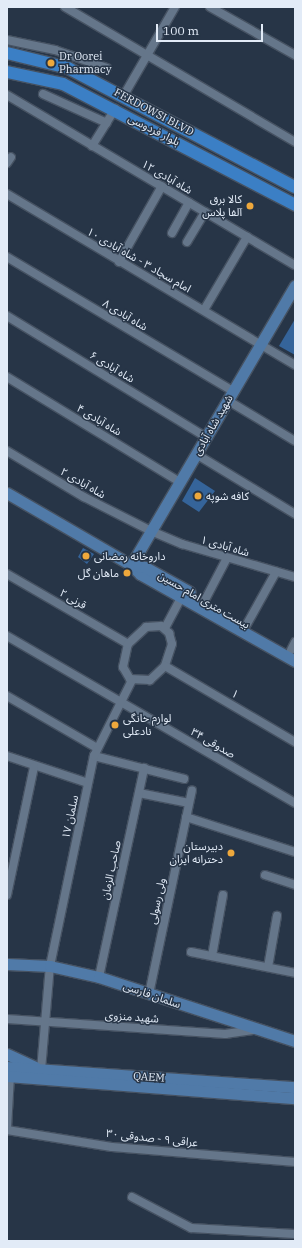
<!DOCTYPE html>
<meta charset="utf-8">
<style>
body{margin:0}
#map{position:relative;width:302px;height:1248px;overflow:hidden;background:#273547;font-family:"IBM Plex Serif","Noto Sans Arabic",serif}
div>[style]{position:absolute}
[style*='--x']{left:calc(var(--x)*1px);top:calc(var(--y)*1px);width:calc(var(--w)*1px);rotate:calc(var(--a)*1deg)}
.building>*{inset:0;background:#35649a}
.roads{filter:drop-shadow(1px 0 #465262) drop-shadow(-1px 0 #465262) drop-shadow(0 1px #465262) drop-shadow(0 -1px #465262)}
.street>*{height:8px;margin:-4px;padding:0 4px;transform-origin:4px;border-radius:4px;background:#65768a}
.secondary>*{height:11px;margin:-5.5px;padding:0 5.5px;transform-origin:5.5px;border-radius:5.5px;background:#507aa8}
.primary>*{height:12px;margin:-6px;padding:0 6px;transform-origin:6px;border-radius:6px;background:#3b7fc5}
.dots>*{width:11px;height:11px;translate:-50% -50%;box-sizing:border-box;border:2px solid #273547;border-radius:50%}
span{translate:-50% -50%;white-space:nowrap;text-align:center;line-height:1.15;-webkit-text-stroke:3px #273547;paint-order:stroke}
.poi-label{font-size:11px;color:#e2ebf7}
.left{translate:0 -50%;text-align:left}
.right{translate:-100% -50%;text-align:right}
.street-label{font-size:11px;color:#e2ebf7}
.frame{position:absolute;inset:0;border:8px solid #e2ebf7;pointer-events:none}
.scale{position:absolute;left:156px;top:24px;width:107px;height:18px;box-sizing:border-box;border:2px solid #e2ebf7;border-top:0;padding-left:5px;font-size:12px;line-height:14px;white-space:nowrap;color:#e2ebf7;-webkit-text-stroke:3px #273547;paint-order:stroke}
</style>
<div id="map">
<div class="building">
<i style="clip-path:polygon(295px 319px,295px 355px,279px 346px)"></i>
<i style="clip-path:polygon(195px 478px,215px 491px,199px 512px,182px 501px)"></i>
<i style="clip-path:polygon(83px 548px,94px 554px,87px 564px,78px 557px)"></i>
</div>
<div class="roads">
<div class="street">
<i style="--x:65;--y:7;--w:267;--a:30.4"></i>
<i style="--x:210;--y:7;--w:98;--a:29.5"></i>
<i style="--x:7;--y:40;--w:49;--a:11.8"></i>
<i style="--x:55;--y:50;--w:55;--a:19.1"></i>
<i style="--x:43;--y:94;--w:70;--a:24.4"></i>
<i style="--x:7;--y:95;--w:334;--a:30.6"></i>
<i style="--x:124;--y:95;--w:102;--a:-59.9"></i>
<i style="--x:92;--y:146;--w:44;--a:-58.1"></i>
<i style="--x:7;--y:163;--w:7;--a:-56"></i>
<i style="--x:7;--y:194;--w:335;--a:30.7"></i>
<i style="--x:172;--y:233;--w:35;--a:-61"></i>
<i style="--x:187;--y:242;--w:35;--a:-59"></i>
<i style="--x:7;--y:257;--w:263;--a:30.7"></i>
<i style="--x:119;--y:262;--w:87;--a:-60.5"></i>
<i style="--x:204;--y:310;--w:85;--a:-59.5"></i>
<i style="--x:7;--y:316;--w:233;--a:31.3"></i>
<i style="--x:7;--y:377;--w:202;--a:31.3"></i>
<i style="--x:227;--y:400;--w:79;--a:31.1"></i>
<i style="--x:7;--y:451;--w:90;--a:30.9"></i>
<i style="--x:84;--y:497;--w:75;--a:26.9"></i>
<i style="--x:151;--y:531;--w:34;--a:23"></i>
<i style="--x:182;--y:544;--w:118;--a:16.3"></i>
<i style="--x:196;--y:454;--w:116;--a:31.2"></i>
<i style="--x:7;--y:574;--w:140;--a:30"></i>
<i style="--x:205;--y:600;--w:47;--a:-62.4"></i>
<i style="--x:247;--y:624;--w:60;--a:-60.9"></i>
<i style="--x:161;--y:626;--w:11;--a:41"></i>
<i style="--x:169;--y:633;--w:11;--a:75"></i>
<i style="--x:172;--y:644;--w:23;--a:108"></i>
<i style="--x:165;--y:666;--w:21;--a:137"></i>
<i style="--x:150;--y:680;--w:20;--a:-177"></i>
<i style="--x:130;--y:679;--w:14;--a:-120"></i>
<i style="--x:123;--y:667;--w:24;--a:-78"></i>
<i style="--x:128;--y:644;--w:25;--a:-43"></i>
<i style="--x:146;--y:627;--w:15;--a:-4"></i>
<i style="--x:165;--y:628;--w:36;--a:-62"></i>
<i style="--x:7;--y:636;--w:333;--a:30.1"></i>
<i style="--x:291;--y:650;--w:9;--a:-63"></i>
<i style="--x:165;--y:666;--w:151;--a:30.3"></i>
<i style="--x:7;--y:696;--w:104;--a:30"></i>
<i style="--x:7;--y:756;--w:85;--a:18.4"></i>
<i style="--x:94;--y:756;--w:93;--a:14.3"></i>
<i style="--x:139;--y:793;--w:51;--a:11.3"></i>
<i style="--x:186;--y:817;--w:114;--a:17.8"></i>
<i style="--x:265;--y:875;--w:32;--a:18"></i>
<i style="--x:7;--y:895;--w:131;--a:-78.1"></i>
<i style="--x:191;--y:952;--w:106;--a:11.4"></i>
<i style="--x:212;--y:956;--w:62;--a:-79.8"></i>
<i style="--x:268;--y:967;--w:52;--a:-80"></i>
<i style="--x:99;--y:977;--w:214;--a:-77.8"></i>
<i style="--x:149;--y:994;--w:208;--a:-78.1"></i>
<i style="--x:7;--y:1019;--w:219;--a:3.9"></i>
<i style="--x:225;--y:1034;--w:30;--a:-8"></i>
<i style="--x:41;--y:1070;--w:104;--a:-85.1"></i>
<i style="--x:50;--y:966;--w:215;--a:-78.2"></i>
<i style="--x:94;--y:756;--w:85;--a:-63.4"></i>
<i style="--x:7;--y:1128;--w:52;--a:-86.7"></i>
<i style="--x:7;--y:1130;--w:106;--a:9.2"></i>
<i style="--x:112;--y:1147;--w:184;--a:4.7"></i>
<i style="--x:132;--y:1197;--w:67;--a:27.7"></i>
<i style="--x:191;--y:1228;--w:104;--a:3.3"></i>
</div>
<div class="secondary">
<i style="--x:7;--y:493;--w:143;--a:30.1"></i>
<i style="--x:131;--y:565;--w:13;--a:45"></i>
<i style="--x:140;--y:574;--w:178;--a:29.3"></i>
<i style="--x:131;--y:565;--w:324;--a:-59.6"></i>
<i style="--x:131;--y:565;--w:14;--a:8"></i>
<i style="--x:145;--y:567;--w:51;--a:29.1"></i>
<i style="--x:7;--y:964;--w:43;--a:2.7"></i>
<i style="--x:50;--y:966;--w:50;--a:12.7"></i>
<i style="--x:99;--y:977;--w:206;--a:18.1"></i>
<i style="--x:7;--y:1054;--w:31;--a:25"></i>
<i style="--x:7;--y:1067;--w:289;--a:4"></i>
<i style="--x:7;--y:1076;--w:289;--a:4.4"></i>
</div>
<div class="primary">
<i style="--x:7;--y:53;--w:63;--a:13.8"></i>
<i style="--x:68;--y:68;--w:256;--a:27.7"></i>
<i style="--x:7;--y:72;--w:57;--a:12.1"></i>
<i style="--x:63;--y:84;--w:262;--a:27.5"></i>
</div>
</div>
<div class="dots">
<i style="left:51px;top:63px;background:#eea83c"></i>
<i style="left:250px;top:206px;background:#eea83c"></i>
<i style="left:198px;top:496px;background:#eea83c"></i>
<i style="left:86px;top:556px;background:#eea83c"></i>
<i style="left:127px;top:573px;background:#eea83c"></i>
<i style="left:115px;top:725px;background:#eea83c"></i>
<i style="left:231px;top:853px;background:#eea83c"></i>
</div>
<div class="poi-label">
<span class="left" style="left:59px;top:63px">Dr Oorei<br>Pharmacy</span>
<span class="right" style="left:242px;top:206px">کالا برق<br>آلفا پلاس</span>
<span class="left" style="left:206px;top:496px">کافه شوپه</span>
<span class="left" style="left:94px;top:556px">داروخانه رمضانی</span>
<span class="right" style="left:119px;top:573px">ماهان گل</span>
<span class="left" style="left:123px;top:725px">لوازم خانگی<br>نادعلی</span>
<span class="right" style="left:223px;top:853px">دبیرستان<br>دخترانه ایران</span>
</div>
<div class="street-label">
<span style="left:154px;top:112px;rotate:28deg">FERDOWSI BLVD</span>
<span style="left:154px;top:130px;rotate:27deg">بلوار فردوسی</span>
<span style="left:167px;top:177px;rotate:30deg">شاه آبادی ۱۲</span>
<span style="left:139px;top:260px;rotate:30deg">امام سجاد ۳ - شاه آبادی ۱۰</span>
<span style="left:125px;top:315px;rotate:31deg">شاه آبادی ۸</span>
<span style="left:112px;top:367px;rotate:31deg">شاه آبادی ۶</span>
<span style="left:99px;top:420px;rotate:31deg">شاه آبادی ۴</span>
<span style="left:213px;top:425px;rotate:-60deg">شهید شاه آبادی</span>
<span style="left:83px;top:483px;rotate:30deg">شاه آبادی ۲</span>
<span style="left:225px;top:546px;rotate:16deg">شاه آبادی ۱</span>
<span style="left:73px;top:599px;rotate:30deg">قرنی ۲</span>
<span style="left:204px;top:600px;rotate:30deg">بیست متری امام حسین</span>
<span style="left:235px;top:694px;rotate:30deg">۱</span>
<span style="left:213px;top:743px;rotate:30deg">صدوقی ۳۴</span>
<span style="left:70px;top:817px;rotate:-78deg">سلمان ۱۷</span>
<span style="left:111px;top:870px;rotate:-78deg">صاحب الزمان</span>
<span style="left:157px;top:901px;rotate:-78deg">ولی رسولی</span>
<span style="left:152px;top:995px;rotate:19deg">سلمان فارسی</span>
<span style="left:132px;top:1017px;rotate:4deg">شهید منزوی</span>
<span style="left:149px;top:1077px;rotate:4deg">QAEM</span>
<span style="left:152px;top:1138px;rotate:6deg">عراقی ۹ - صدوقی ۳۰</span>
</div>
<div class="frame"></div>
<div class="scale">100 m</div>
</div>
